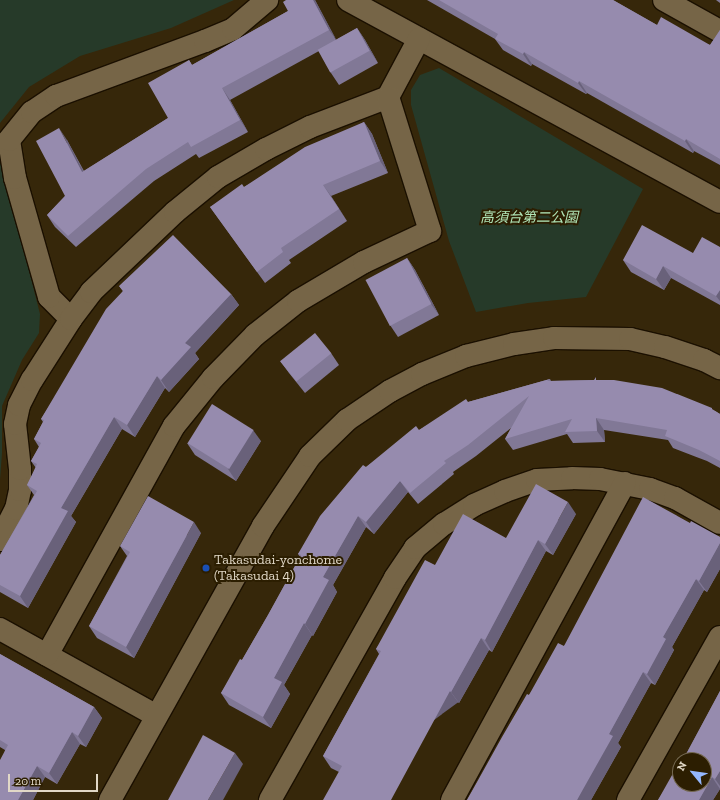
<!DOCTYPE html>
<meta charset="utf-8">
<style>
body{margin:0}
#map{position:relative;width:720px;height:800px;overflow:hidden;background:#36270a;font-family:"Zilla Slab","Noto Sans JP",serif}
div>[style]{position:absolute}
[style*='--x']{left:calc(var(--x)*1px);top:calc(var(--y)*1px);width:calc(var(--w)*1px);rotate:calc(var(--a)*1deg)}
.green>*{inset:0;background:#263a29}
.roads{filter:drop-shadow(1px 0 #1b1000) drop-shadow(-1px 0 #1b1000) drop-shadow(0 1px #1b1000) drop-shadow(0 -1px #1b1000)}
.minor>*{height:22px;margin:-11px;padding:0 11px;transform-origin:11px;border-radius:11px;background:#766547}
.wall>*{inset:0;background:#817896}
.shaded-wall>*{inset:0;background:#69617a;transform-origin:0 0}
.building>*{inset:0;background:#968bae;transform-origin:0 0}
.dots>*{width:11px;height:11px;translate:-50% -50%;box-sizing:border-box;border:2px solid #2c1e01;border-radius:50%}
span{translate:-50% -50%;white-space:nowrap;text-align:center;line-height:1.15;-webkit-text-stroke:4px #2c1e01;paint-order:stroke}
.park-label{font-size:14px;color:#b0e5b7;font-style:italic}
.poi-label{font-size:14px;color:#e1d8c7}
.left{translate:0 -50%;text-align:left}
.north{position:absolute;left:672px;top:752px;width:40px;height:40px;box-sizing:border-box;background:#2c1e01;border:1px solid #746850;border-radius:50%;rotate:299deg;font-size:11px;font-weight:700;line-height:16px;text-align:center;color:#e1d8c7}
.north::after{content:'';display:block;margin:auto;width:14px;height:18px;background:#94b7fd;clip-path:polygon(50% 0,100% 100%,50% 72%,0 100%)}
.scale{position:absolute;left:8px;top:774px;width:90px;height:18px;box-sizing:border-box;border:2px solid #e1d8c7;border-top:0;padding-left:5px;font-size:12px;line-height:14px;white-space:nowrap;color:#e1d8c7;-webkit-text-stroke:3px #2c1e01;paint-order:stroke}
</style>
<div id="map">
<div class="green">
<i style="clip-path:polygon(0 0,234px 0,171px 28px,80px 56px,29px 87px,0 123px)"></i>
<i style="clip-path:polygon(439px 68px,643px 189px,586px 297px,528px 303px,476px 312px,449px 241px,411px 105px,411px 90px,420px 75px)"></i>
<i style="clip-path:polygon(0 156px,40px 314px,39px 333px,22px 360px,2px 406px,2px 453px,0 480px)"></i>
</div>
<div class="roads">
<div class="minor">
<i style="--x:348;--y:0;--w:423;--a:28.5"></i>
<i style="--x:664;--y:0;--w:64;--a:29"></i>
<i style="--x:71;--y:319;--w:31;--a:-135"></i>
<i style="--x:49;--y:297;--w:124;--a:-105.9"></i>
<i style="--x:15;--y:178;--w:38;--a:-99"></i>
<i style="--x:9;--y:140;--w:36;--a:-51"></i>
<i style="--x:32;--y:112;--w:29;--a:-34"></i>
<i style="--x:56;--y:96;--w:159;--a:-20.3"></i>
<i style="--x:205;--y:41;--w:30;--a:-23"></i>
<i style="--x:233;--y:29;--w:45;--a:-40.5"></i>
<i style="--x:0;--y:540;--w:35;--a:-63"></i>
<i style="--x:16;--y:509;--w:19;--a:-78"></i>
<i style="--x:20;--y:490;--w:21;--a:-90"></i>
<i style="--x:20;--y:469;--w:45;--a:-96.3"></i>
<i style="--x:15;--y:424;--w:19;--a:-78"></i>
<i style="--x:19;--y:405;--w:28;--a:-63"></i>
<i style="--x:32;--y:380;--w:72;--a:-57.4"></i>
<i style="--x:71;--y:319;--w:34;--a:-53"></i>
<i style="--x:91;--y:292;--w:116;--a:-43.6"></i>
<i style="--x:175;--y:212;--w:55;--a:-39.1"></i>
<i style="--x:218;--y:177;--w:56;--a:-30.3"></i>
<i style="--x:266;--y:149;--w:49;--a:-26.6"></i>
<i style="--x:310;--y:127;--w:84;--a:-21"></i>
<i style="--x:388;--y:97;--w:66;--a:-61.9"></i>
<i style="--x:0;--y:629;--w:179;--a:29"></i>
<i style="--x:47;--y:655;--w:262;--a:-61"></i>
<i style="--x:174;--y:426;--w:62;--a:-50.9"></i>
<i style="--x:213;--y:378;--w:60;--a:-45.7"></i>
<i style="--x:255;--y:335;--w:55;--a:-38.3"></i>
<i style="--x:298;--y:301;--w:77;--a:-30.6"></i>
<i style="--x:364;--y:262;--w:73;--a:-25.2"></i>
<i style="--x:430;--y:231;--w:140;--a:-107.4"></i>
<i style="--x:110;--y:800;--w:314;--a:-60.8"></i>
<i style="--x:263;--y:526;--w:84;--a:-56.1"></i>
<i style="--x:310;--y:456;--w:52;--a:-44.2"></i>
<i style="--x:347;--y:420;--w:52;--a:-34"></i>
<i style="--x:390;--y:391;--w:36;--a:-28"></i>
<i style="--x:422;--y:374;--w:48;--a:-22.2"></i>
<i style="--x:466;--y:356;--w:49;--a:-14"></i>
<i style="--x:514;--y:344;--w:40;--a:-8.5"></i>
<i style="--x:554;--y:338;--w:76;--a:0.8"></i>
<i style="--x:630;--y:339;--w:36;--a:13"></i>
<i style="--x:665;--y:347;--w:41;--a:18.4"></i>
<i style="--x:704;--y:360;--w:18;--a:27"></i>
<i style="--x:270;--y:800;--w:255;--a:-60.6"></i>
<i style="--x:395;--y:578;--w:36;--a:-56"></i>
<i style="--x:415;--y:548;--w:38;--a:-40"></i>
<i style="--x:444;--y:524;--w:36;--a:-32"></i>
<i style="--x:474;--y:505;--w:34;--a:-24"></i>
<i style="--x:505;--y:491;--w:34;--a:-19"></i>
<i style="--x:537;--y:480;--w:35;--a:-3"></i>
<i style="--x:572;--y:478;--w:28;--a:2"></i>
<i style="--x:600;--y:479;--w:51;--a:11.3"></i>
<i style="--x:650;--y:489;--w:27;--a:20"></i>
<i style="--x:675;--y:498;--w:51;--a:29.1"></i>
<i style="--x:452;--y:800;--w:361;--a:-61.4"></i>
<i style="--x:628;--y:800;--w:187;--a:-60.6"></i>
</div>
</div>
<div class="wall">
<i style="clip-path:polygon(286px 0,315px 0,336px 40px,357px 28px,365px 40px,378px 63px,339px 85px,331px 73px,319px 51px,230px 100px,248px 132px,199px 158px,196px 154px,154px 181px,76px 247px,55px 227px,47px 215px,65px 196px,67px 140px,84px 171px,168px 118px,189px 60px,192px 65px,288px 11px)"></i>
<i style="clip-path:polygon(427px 0,613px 0,657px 25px,710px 45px,720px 30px,720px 165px,694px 151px,693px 153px,587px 93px,586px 94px,532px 64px,531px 66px,503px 50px,495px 39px)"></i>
<i style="clip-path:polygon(716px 0,720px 0,720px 3px)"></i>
<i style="clip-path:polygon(364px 122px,372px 134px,388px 173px,331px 196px,347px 221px,289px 260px,291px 263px,265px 283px,210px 207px,244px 187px)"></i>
<i style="clip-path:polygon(720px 247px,720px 305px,671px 278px,664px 290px,631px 272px,623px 260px,693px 253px)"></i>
<i style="clip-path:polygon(407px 258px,415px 270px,439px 315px,398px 337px,390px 325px)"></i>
<i style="clip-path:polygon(119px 286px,231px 294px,239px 305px,195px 353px,199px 359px,169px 392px,165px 388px,135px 437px,122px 429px,71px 516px,76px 522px,28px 608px,0 592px,0 555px,34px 495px,27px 485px,36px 468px,31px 461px,39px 447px,34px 439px,43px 422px,41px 419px,123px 291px)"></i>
<i style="clip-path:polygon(331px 353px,339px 365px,305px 393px,289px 373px,281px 362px)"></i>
<i style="clip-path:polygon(550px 379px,551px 381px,598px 380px,715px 411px,720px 414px,720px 468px,707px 461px,673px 448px,668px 440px,604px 430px,605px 442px,573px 443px,567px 434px,513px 450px,505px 439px,511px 428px,476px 456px,453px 472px,454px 474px,418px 504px,408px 492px,374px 534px,366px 527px,333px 585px,337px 592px,313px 636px,312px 635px,284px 685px,290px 694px,271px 728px,229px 705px,221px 693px,242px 660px,268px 615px,300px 557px,298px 554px,366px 467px,419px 430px,468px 402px)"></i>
<i style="clip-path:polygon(261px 441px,236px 481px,195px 455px,187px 443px)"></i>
<i style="clip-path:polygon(576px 514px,553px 555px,546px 551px,492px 652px,489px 650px,459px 703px,458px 702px,339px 772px,331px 768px,323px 756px,379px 654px,376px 649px,435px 565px,506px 538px)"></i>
<i style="clip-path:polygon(690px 523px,720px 537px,720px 569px,707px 592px,704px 590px,672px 647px,674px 650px,655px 685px,651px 683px,618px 743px,621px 747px,591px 800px,467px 800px,529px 695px,564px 646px)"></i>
<i style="clip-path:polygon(201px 533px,134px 658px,97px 638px,89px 626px,127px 556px,120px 546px)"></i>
<i style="clip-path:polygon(0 654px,94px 707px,102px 718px,86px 747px,80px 744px,57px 784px,45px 777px,33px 800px,0 800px,5px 750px,0 747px)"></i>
<i style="clip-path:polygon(720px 691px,720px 789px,713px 800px,658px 800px,678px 769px)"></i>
</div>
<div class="shaded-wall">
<i style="clip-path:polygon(313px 0,315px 0,337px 41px,329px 30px)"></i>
<i style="clip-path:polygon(357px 28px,365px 40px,378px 63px,370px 51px)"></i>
<i style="clip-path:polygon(524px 52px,532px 64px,531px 66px,523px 54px)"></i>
<i style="clip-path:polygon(579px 81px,587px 93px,586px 94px,578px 83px)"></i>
<i style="clip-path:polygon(222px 88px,230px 100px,248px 132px,240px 120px)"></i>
<i style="clip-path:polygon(364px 122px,372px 134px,388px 173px,380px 161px)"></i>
<i style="clip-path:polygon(59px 128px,67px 140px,90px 184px,82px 172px)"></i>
<i style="clip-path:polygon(686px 139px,694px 151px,693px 153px,685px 141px)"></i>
<i style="clip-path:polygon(323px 185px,331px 196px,347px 221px)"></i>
<i style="clip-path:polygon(407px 258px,415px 270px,439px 315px,431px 304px)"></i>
<i style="clip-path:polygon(663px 266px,671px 278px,664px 290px,656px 279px)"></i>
<i style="clip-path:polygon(720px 290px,720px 301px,716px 296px)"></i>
<i style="clip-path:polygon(231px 294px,239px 305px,195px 353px,199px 359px,169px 392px,161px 380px,185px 343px)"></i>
<i style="clip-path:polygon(157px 376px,165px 388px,135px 437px,127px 425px)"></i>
<i style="clip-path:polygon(114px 417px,122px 429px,71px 516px,76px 522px,28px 608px,20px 596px,61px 508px)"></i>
<i style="clip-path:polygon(596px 418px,604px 430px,605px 442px,597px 431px)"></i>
<i style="clip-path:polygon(253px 430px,261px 441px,236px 481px,228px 469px)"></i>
<i style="clip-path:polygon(400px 481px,408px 492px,374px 534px,366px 522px)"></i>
<i style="clip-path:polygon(568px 502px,576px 514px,553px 555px,545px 544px)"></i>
<i style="clip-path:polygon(358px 516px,366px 527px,333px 585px,337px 592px,313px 636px,305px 624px,323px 577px)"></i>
<i style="clip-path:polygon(194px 522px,201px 533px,134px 658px,126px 647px)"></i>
<i style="clip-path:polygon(538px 540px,546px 551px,492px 652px,485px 640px)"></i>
<i style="clip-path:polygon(720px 543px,720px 569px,707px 592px,699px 581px)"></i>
<i style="clip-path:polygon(696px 579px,704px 590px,672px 647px,674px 650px,655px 685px,647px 674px,663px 637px)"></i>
<i style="clip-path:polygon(304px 623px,312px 635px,284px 685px,290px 694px,271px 728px,263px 717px,274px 678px)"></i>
<i style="clip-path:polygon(481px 638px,489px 650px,459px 703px,451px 692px)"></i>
<i style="clip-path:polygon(643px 672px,651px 683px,618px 743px,621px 747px,591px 800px,577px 800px,609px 734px)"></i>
<i style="left:450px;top:691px;width:14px;height:124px;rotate:54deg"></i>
<i style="clip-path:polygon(94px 707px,102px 718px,86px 747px,78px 736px)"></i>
<i style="clip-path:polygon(72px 732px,80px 744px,57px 784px,49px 773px)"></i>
<i style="clip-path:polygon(235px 753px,243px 764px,223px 800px,208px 800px)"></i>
<i style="clip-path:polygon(37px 766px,45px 777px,33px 800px,18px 800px)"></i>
<i style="clip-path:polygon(720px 771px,720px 786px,715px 779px)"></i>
<i style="clip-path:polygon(712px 777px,720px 789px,713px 800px,699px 800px)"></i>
</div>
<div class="building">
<i style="clip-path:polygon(286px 0,313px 0,329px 30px,222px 88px,240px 120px,191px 147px,188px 142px,146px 169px,68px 236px,47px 215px,65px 196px,36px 141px,59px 128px,82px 172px,168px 118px,148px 83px,189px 60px,192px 65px,288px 11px,283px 2px)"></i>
<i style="clip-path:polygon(439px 0,613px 0,657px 25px,661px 17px,710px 45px,720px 30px,720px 159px,686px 139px,685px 141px,579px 81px,578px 83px,524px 52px,523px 54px,495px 39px,498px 34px)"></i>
<i style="left:357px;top:28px;width:26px;height:45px;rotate:61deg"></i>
<i style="clip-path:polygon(364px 122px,380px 161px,323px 185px,339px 209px,281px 248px,283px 252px,257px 272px,210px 207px,242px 184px,244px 187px,305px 147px)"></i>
<i style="clip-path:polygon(642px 225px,693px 253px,702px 237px,720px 247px,720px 290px,716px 296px,663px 266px,656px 279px,623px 260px)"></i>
<i style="clip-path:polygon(173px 235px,231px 294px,185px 343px,191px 347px,161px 380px,157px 376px,127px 425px,114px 417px,61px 508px,68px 511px,20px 596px,0 585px,0 555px,37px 491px,27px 485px,37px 464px,31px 461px,41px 443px,34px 439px,44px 420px,41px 419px,106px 309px,123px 291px,119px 286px)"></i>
<i style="left:407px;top:258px;width:52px;height:47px;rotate:62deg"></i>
<i style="left:315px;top:333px;width:26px;height:45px;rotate:51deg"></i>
<i style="clip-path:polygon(596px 377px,596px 380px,614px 380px,662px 388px,712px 408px,712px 409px,720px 414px,720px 461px,699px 450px,665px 436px,667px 430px,596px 418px,597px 431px,565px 432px,572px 419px,505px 439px,529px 396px,468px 445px,444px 461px,446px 463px,410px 493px,400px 481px,366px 522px,358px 516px,323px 577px,329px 580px,305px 624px,304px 623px,274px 678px,282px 682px,263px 717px,221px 693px,240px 659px,242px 660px,268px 615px,301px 555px,298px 554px,320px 516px,363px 465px,366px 467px,416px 426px,419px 430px,466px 399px,468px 402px,550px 379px,547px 381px,594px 380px)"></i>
<i style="left:212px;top:404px;width:49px;height:46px;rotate:32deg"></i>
<i style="clip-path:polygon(536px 484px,568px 502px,545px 544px,538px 540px,485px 640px,481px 638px,451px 692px,450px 691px,391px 800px,323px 800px,342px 766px,323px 756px,381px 651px,376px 649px,425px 560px,435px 565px,463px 514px,506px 538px)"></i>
<i style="clip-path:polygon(148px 496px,194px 522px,126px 647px,89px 626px,130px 552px,120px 546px)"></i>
<i style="clip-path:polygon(643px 497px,690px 523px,691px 521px,720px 537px,720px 543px,699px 581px,696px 579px,663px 637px,666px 639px,647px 674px,643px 672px,609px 734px,613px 736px,577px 800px,467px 800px,502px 737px,527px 694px,529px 695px,558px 643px,564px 646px)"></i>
<i style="clip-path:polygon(0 654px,94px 707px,78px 736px,72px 732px,49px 773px,37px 766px,18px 800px,0 800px,0 760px,8px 745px,0 740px)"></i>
<i style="clip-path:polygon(720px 691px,720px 771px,715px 779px,712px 777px,699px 800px,658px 800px,676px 768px,678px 769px,680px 765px,680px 784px,704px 784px,704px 760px,683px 760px)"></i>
<i style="clip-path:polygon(203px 735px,235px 753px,208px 800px,168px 800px)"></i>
</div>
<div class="dots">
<i style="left:206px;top:568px;background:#1a4fb4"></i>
</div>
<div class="park-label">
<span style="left:529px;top:218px">高須台第二公園</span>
</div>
<div class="poi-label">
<span class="left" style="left:214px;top:568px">Takasudai-yonchome<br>(Takasudai 4)</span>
</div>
<div class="north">N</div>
<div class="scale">20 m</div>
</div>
